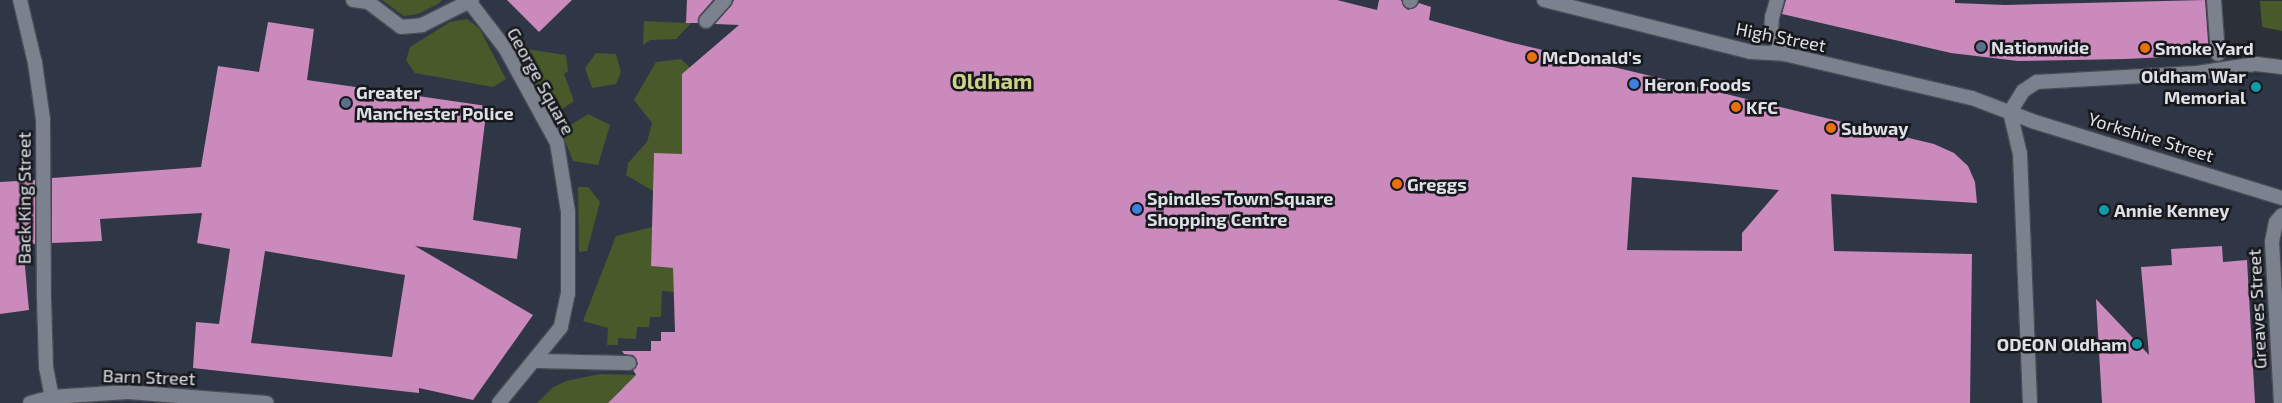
<!DOCTYPE html>
<style>
body{margin:0}
#map{position:relative;width:2282px;height:403px;overflow:hidden;background:#2b3039;font-family:"Exo 2",sans-serif}
div>[style]{position:absolute}
[style*='--x']{left:calc(var(--x)*1px);top:calc(var(--y)*1px);width:calc(var(--w)*1px);rotate:calc(var(--a)*1deg)}
.built>*{inset:0;background:#2f3746}
.green>*{inset:0;background:#48592a}
.building>*{inset:0;background:#ca8abc}
.roads{filter:drop-shadow(1px 0 #484c54) drop-shadow(-1px 0 #484c54) drop-shadow(0 1px #484c54) drop-shadow(0 -1px #484c54)}
.pedestrian>*{height:14px;margin:-7px;padding:0 7px;transform-origin:7px;border-radius:7px;background:#7b818d}
.minor>*{height:14px;margin:-7px;padding:0 7px;transform-origin:7px;border-radius:7px;background:#7b818d}
.dots>*{width:14px;height:14px;translate:-50% -50%;box-sizing:border-box;border:2px solid #16181c;border-radius:50%}
span{translate:-50% -50%;white-space:nowrap;text-align:center;line-height:1.15;-webkit-text-stroke:5px #16181c;paint-order:stroke}
.street-label{font-size:18px;color:#dde1e7}
.poi-label{font-size:18px;color:#dde1e7;font-weight:700}
.left{translate:0 -50%;text-align:left}
.right{translate:-100% -50%;text-align:right}
.district-label{font-size:22px;color:#ced284;font-weight:700}
</style>
<div id="map">
<div class="built">
<i style="clip-path:polygon(0 0,2221px 0,2224px 38px,2239px 77px,2282px 74px,2282px 403px,0 403px)"></i>
</div>
<div class="green">
<i style="clip-path:polygon(382px 0,442px 0,438px 4px,418px 14px,404px 16px)"></i>
<i style="clip-path:polygon(2260px 1px,2282px 1px,2282px 31px,2262px 27px)"></i>
<i style="clip-path:polygon(691px 15px,695px 19px,676px 39px,650px 40px,643px 45px,644px 21px,684px 23px)"></i>
<i style="clip-path:polygon(467px 19px,479px 28px,506px 79px,493px 87px,415px 73px,406px 60px,410px 47px,450px 22px)"></i>
<i style="clip-path:polygon(526px 49px,566px 55px,568px 71px,564px 74px,574px 101px,552px 116px,514px 56px)"></i>
<i style="clip-path:polygon(596px 53px,616px 54px,621px 72px,616px 84px,592px 88px,585px 68px)"></i>
<i style="clip-path:polygon(681px 59px,690px 68px,682px 75px,682px 154px,654px 154px,653px 191px,626px 175px,628px 163px,647px 142px,652px 123px,634px 100px,656px 62px)"></i>
<i style="clip-path:polygon(588px 114px,610px 125px,598px 165px,573px 161px,561px 131px)"></i>
<i style="clip-path:polygon(578px 187px,588px 187px,600px 202px,587px 251px,579px 252px)"></i>
<i style="clip-path:polygon(652px 227px,651px 266px,673px 268px,674px 292px,662px 291px,661px 317px,650px 317px,649px 327px,637px 327px,636px 339px,618px 338px,618px 345px,607px 345px,608px 328px,583px 321px,616px 236px)"></i>
<i style="clip-path:polygon(600px 374px,638px 375px,646px 390px,621px 389px,608px 403px,537px 403px,552px 388px,566px 381px)"></i>
</div>
<div class="building">
<i style="clip-path:polygon(507px 0,572px 0,539px 32px)"></i>
<i style="clip-path:polygon(687px 0,713px 0,699px 16px,698px 23px,686px 23px)"></i>
<i style="clip-path:polygon(evenodd,734px 0,1337px 0,1377px 10px,1379px 0,1401px 0,1404px 7px,1408px 10px,1416px 7px,1419px 3px,1431px 7px,1429px 20px,1509px 42px,1934px 144px,1954px 153px,1968px 166px,1975px 182px,1977px 203px,1831px 194px,1834px 251px,1972px 254px,1970px 403px,608px 403px,636px 375px,633px 370px,638px 364px,636px 358px,633px 355px,624px 354px,622px 351px,651px 351px,651px 341px,661px 341px,661px 332px,675px 332px,673px 268px,651px 266px,654px 153px,682px 154px,682px 74px,739px 25px,715px 24px,731px 6px,734px 0,1632px 177px,1695px 182px,1779px 190px,1742px 233px,1742px 251px,1627px 250px,1632px 177px)"></i>
<i style="clip-path:polygon(1786px 0,1955px 0,1955px 3px,2005px 5px,2205px 0,2209px 55px,2125px 59px,2018px 61px,1951px 53px,1782px 14px)"></i>
<i style="clip-path:polygon(evenodd,268px 22px,314px 29px,307px 80px,487px 106px,473px 220px,521px 228px,517px 259px,415px 246px,533px 315px,473px 400px,419px 388px,419px 393px,193px 368px,196px 322px,219px 324px,230px 249px,197px 243px,202px 213px,100px 219px,102px 241px,52px 243px,52px 178px,201px 167px,218px 66px,259px 72px,268px 22px,265px 251px,405px 275px,392px 357px,251px 343px,265px 251px)"></i>
<i style="clip-path:polygon(35px 180px,35px 244px,23px 245px,29px 310px,0 314px,0 182px)"></i>
<i style="clip-path:polygon(2222px 246px,2223px 262px,2247px 260px,2255px 403px,2102px 403px,2096px 299px,2149px 355px,2141px 267px,2172px 265px,2171px 249px)"></i>
</div>
<div class="roads">
<div class="pedestrian">
<i style="--x:353;--y:0;--w:15;--a:8"></i>
<i style="--x:368;--y:2;--w:41;--a:37.1"></i>
<i style="--x:401;--y:27;--w:21;--a:-5"></i>
<i style="--x:422;--y:25;--w:56;--a:-26.6"></i>
<i style="--x:468;--y:0;--w:61;--a:52.4"></i>
<i style="--x:505;--y:48;--w:108;--a:61.3"></i>
<i style="--x:557;--y:143;--w:70;--a:80.9"></i>
<i style="--x:568;--y:212;--w:81;--a:90"></i>
<i style="--x:568;--y:293;--w:35;--a:102"></i>
<i style="--x:561;--y:327;--w:98;--a:129.2"></i>
<i style="--x:1544;--y:0;--w:213;--a:14.1"></i>
<i style="--x:1751;--y:52;--w:33;--a:3"></i>
<i style="--x:1784;--y:54;--w:193;--a:13.2"></i>
<i style="--x:1972;--y:98;--w:67;--a:20.9"></i>
<i style="--x:2035;--y:122;--w:258;--a:17.1"></i>
<i style="--x:1777;--y:0;--w:18;--a:106"></i>
<i style="--x:1772;--y:17;--w:15;--a:94"></i>
<i style="--x:1771;--y:32;--w:26;--a:59"></i>
<i style="--x:2214;--y:0;--w:54;--a:85.8"></i>
<i style="--x:1410;--y:1;--w:1;--a:-45"></i>
<i style="--x:706;--y:21;--w:28;--a:-48"></i>
<i style="--x:2010;--y:112;--w:43;--a:76.6"></i>
<i style="--x:2020;--y:154;--w:249;--a:87.7"></i>
<i style="--x:534;--y:361;--w:95;--a:1.2"></i>
</div>
<div class="minor">
<i style="--x:20;--y:0;--w:65;--a:76.6"></i>
<i style="--x:35;--y:63;--w:57;--a:81.9"></i>
<i style="--x:43;--y:119;--w:180;--a:89.7"></i>
<i style="--x:44;--y:299;--w:68;--a:88.3"></i>
<i style="--x:46;--y:367;--w:31;--a:79"></i>
<i style="--x:2010;--y:112;--w:25;--a:-58"></i>
<i style="--x:2023;--y:91;--w:17;--a:-33"></i>
<i style="--x:2037;--y:82;--w:160;--a:-3.2"></i>
<i style="--x:2197;--y:73;--w:60;--a:-8.7"></i>
<i style="--x:2256;--y:64;--w:26;--a:7"></i>
<i style="--x:30;--y:403;--w:23;--a:-15"></i>
<i style="--x:52;--y:397;--w:76;--a:-3.8"></i>
<i style="--x:128;--y:392;--w:139;--a:4.5"></i>
<i style="--x:2281;--y:403;--w:161;--a:-93.2"></i>
<i style="--x:2272;--y:242;--w:20;--a:-79"></i>
<i style="--x:2276;--y:222;--w:9;--a:-49"></i>
</div>
</div>
<div class="dots">
<i style="left:1981px;top:47px;background:#5c6f8a"></i>
<i style="left:2145px;top:48px;background:#e8710a"></i>
<i style="left:1532px;top:57px;background:#e8710a"></i>
<i style="left:1634px;top:84px;background:#3f7fe0"></i>
<i style="left:2256px;top:87px;background:#0f9aa8"></i>
<i style="left:346px;top:103px;background:#5c6f8a"></i>
<i style="left:1736px;top:107px;background:#e8710a"></i>
<i style="left:1831px;top:128px;background:#e8710a"></i>
<i style="left:1397px;top:184px;background:#e8710a"></i>
<i style="left:1137px;top:209px;background:#3f7fe0"></i>
<i style="left:2104px;top:210px;background:#0f9aa8"></i>
<i style="left:2137px;top:344px;background:#0f9aa8"></i>
</div>
<div class="street-label">
<span style="left:1781px;top:37px;rotate:11deg">High Street</span>
<span style="left:541px;top:81px;rotate:61deg">George Square</span>
<span style="left:2151px;top:137px;rotate:17deg">Yorkshire Street</span>
<span style="left:24px;top:198px;rotate:-90deg">Back King Street</span>
<span style="left:2257px;top:309px;rotate:-93deg">Greaves Street</span>
<span style="left:149px;top:377px;rotate:2deg">Barn Street</span>
</div>
<div class="poi-label">
<span class="left" style="left:1991px;top:47px">Nationwide</span>
<span class="left" style="left:2155px;top:48px">Smoke Yard</span>
<span class="left" style="left:1542px;top:57px">McDonald's</span>
<span class="right" style="left:2246px;top:87px">Oldham War<br>Memorial</span>
<span class="left" style="left:1644px;top:84px">Heron Foods</span>
<span class="left" style="left:356px;top:103px">Greater<br>Manchester Police</span>
<span class="left" style="left:1746px;top:107px">KFC</span>
<span class="left" style="left:1841px;top:128px">Subway</span>
<span class="left" style="left:1407px;top:184px">Greggs</span>
<span class="left" style="left:1147px;top:209px">Spindles Town Square<br>Shopping Centre</span>
<span class="left" style="left:2114px;top:210px">Annie Kenney</span>
<span class="right" style="left:2127px;top:344px">ODEON Oldham</span>
</div>
<div class="district-label">
<span style="left:992px;top:81px">Oldham</span>
</div>
</div>
